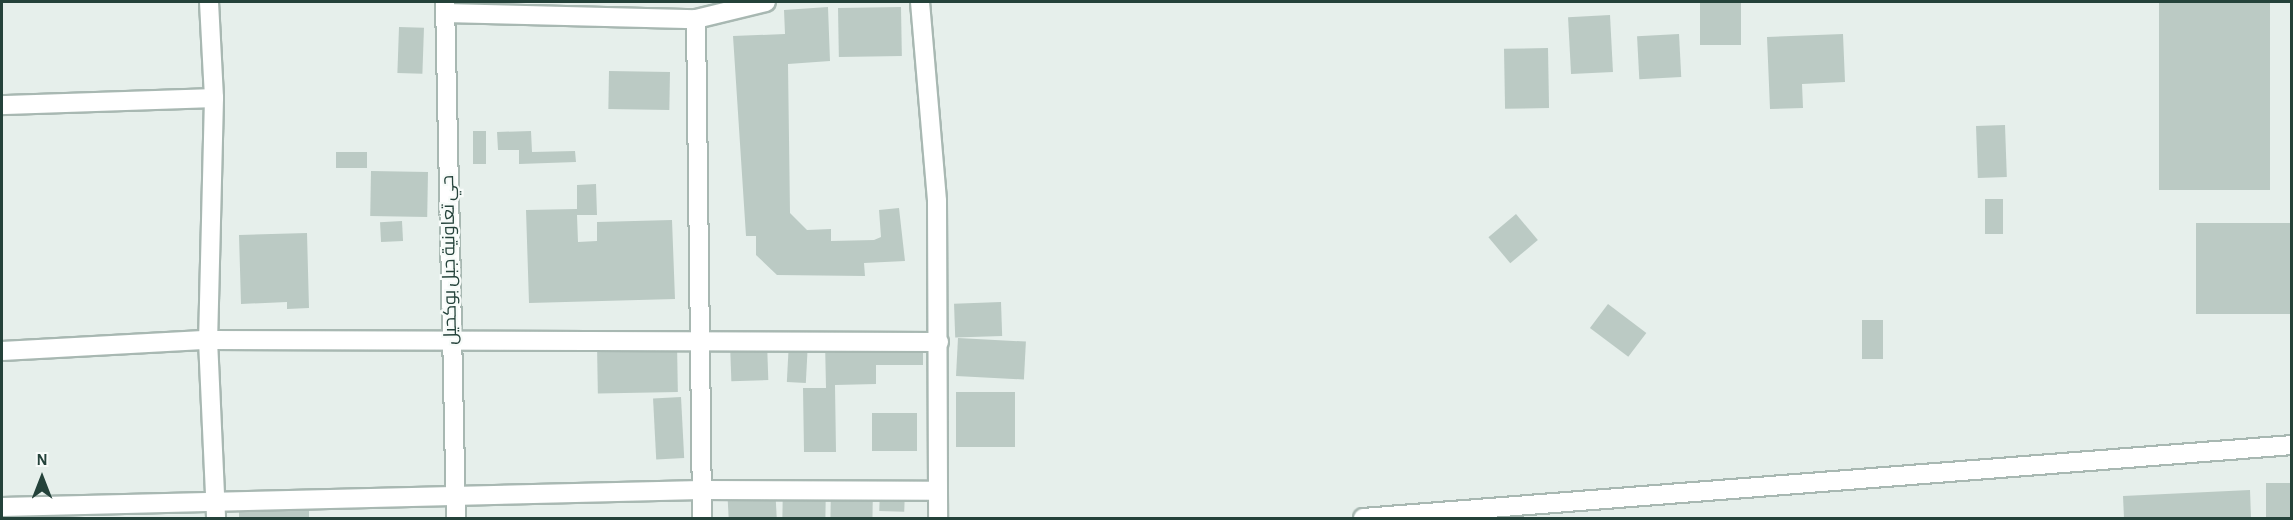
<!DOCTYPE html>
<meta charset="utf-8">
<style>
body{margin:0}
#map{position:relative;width:2293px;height:520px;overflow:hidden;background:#e6efeb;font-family:"Alegreya Sans",Cairo,sans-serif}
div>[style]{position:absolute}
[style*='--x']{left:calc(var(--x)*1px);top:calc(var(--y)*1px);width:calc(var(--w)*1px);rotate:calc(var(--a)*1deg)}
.building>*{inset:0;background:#bbcac4;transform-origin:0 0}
.roads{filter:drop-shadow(2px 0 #a8b8b2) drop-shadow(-2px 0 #a8b8b2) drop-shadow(0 2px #a8b8b2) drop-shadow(0 -2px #a8b8b2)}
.street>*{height:18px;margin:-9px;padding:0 9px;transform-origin:9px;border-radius:9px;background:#fff}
span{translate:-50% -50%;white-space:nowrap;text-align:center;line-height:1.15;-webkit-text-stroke:4.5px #f7fbf9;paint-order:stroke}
.street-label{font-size:18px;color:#24423a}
.frame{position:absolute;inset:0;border:3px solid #24423a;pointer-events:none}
.north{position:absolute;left:12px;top:448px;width:60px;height:60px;-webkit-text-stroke:4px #f7fbf9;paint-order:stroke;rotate:0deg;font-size:16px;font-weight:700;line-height:24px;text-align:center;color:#24423a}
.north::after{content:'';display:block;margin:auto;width:21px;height:27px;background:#24423a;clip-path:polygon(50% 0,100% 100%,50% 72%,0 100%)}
</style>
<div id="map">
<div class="building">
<i style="left:1700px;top:2px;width:41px;height:43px"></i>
<i style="left:2159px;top:2px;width:111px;height:188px"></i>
<i style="clip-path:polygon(828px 7px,830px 61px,788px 64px,790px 213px,807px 230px,831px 229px,831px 241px,874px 240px,881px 237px,879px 210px,899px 208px,905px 261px,864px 263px,865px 276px,777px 275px,756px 255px,756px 236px,746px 236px,733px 36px,785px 34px,784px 10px)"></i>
<i style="left:901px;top:7px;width:49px;height:63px;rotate:89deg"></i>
<i style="left:1610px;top:15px;width:57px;height:42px;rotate:87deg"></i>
<i style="left:399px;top:27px;width:25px;height:46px;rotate:2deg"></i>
<i style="left:1679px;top:34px;width:43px;height:42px;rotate:87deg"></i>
<i style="clip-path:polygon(1843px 34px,1845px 82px,1802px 84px,1803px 108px,1770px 109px,1767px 37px)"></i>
<i style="left:1548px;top:48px;width:60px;height:44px;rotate:89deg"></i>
<i style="left:609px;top:71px;width:61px;height:38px;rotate:1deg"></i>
<i style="left:2005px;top:125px;width:52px;height:29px;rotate:88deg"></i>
<i style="left:473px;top:131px;width:13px;height:33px"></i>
<i style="clip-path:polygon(531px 131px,532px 152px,575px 151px,576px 162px,519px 164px,519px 150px,498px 150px,497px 132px)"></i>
<i style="left:367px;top:152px;width:16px;height:31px;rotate:90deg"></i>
<i style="left:371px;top:171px;width:57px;height:45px;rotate:1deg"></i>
<i style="clip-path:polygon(596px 184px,597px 215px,577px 215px,578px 242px,597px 241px,597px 222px,672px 220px,675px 299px,529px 303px,526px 210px,577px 209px,577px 185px)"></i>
<i style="left:1985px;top:199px;width:18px;height:35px"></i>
<i style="left:1516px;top:214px;width:34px;height:36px;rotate:50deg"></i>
<i style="left:402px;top:221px;width:20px;height:22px;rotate:87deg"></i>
<i style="left:2292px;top:223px;width:91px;height:96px;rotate:90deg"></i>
<i style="clip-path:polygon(307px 233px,309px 308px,287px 309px,287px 302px,241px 304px,239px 235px)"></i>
<i style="left:1001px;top:302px;width:34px;height:47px;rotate:88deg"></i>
<i style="left:1608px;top:304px;width:48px;height:30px;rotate:37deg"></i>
<i style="left:1862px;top:320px;width:21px;height:39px"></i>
<i style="left:958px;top:338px;width:68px;height:38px;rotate:3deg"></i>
<i style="clip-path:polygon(923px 339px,923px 365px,876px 365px,876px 384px,835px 385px,836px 452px,804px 452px,803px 388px,826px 388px,825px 341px)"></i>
<i style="left:789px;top:341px;width:19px;height:41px;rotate:3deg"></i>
<i style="left:767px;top:342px;width:38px;height:37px;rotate:88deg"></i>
<i style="left:677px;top:343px;width:49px;height:80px;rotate:89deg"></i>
<i style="left:956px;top:392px;width:59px;height:55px"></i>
<i style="left:681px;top:397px;width:61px;height:28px;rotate:87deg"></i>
<i style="left:872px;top:413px;width:45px;height:38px"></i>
<i style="left:783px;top:482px;width:43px;height:36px;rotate:1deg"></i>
<i style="left:2292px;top:483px;width:35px;height:26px;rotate:90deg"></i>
<i style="left:775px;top:485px;width:33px;height:48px;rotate:87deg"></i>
<i style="left:831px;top:486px;width:42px;height:32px;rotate:1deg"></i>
<i style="left:880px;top:489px;width:25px;height:22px;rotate:2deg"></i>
<i style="clip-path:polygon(2250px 490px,2251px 518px,2124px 518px,2123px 496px)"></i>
<i style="left:309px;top:502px;width:16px;height:70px;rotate:90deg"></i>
</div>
<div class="roads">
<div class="street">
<i style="--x:209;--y:2;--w:96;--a:87"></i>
<i style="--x:214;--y:98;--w:242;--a:91.4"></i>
<i style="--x:208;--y:340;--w:178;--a:87.4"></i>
<i style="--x:445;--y:2;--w:516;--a:88.78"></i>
<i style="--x:920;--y:2;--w:200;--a:85.1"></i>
<i style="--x:937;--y:201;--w:317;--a:89.8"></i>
<i style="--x:445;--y:13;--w:251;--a:1.4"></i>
<i style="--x:696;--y:19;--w:72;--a:-13.7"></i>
<i style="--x:696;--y:19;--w:499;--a:89.3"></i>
<i style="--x:2;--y:105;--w:212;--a:-1.9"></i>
<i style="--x:2;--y:351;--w:206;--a:-3.1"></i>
<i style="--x:208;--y:340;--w:731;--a:0.16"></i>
<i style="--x:2;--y:507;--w:699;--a:-1.39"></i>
<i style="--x:701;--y:490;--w:236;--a:0.2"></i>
<i style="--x:1363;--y:518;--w:932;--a:-4.49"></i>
</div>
</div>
<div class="street-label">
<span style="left:450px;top:260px;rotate:-91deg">حي تعاونية جبل بوكحيل</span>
</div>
<div class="frame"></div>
<div class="north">N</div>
</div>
